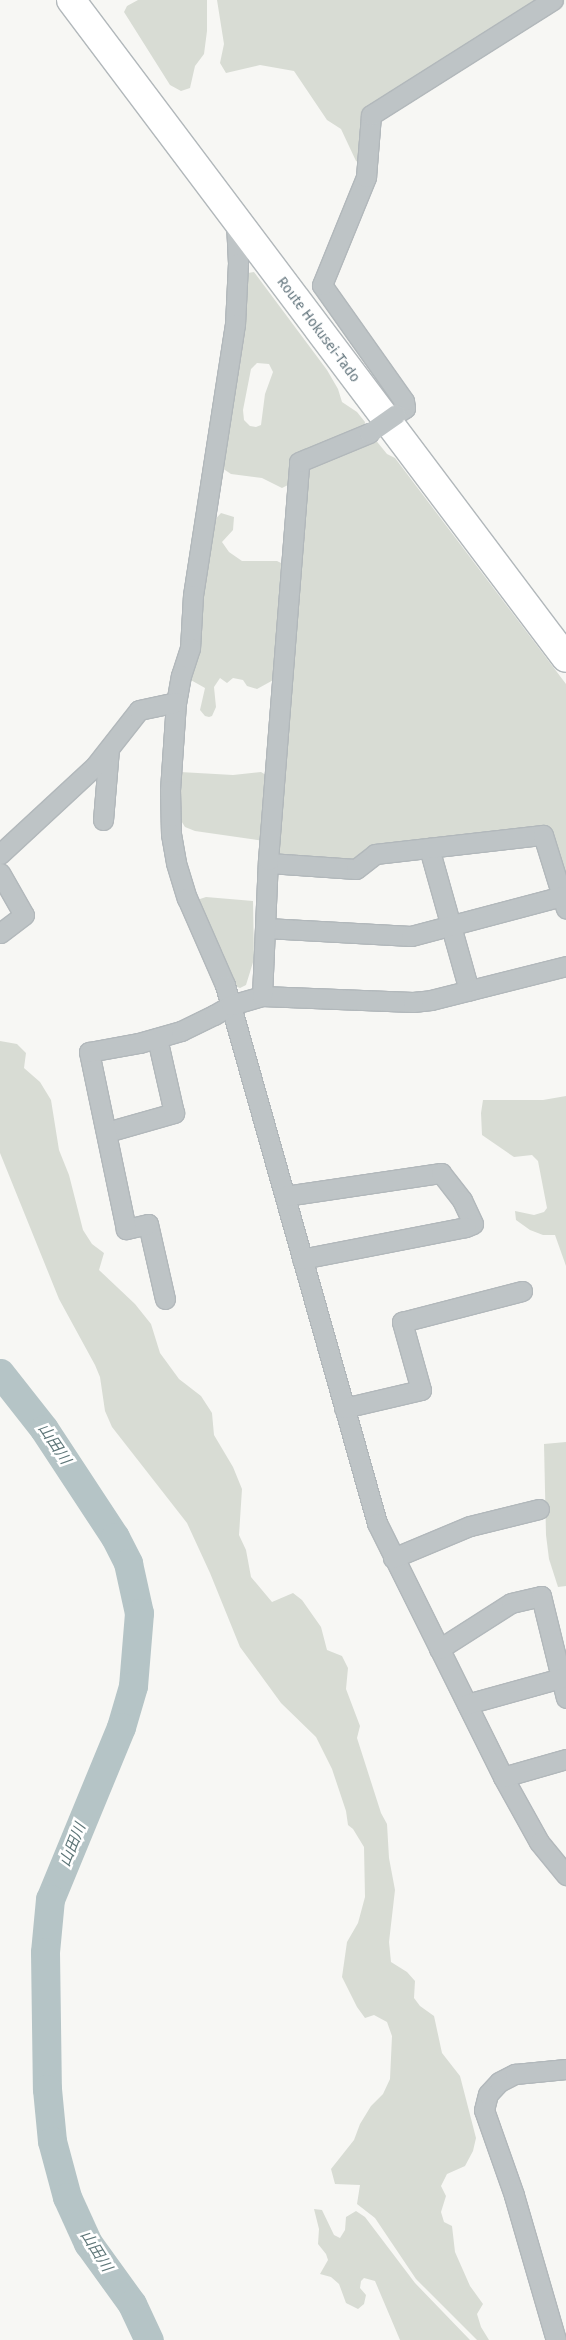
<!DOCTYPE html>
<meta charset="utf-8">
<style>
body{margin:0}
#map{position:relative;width:566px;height:2340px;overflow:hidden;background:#f7f7f4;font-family:"Fira Sans","Noto Sans JP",sans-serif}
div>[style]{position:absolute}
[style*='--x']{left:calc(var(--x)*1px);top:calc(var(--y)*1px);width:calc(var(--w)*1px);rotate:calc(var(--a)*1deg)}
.green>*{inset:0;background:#d8dcd4}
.river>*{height:29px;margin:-14.5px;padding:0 14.5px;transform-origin:14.5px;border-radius:14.5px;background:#b5c4c6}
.roads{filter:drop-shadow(1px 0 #b2b8bb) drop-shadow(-1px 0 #b2b8bb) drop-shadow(0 1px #b2b8bb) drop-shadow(0 -1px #b2b8bb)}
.minor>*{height:19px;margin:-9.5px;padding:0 9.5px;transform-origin:9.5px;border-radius:9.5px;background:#bec4c6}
.primary>*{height:28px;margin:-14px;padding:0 14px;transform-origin:14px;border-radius:14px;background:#fff}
.minor-bridge>*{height:19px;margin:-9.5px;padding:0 9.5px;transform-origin:9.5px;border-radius:9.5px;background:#bec4c6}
span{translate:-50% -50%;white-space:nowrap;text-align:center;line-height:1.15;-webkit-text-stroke:5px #fff;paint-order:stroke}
.street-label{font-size:14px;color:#64767e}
.water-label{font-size:15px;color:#5e7678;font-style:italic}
</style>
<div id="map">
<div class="green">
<i style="clip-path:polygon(138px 0,207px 0,207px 31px,204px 54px,195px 66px,190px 88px,181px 91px,170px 85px,124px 12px,127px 6px)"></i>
<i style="clip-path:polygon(217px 0,545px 0,368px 113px,362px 164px,356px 161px,341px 129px,327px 120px,294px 71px,260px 65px,226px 73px,220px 63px,224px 44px)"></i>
<i style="clip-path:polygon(evenodd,254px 272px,327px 370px,338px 389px,342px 402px,357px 412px,365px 422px,364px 430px,305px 452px,290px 484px,282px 488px,262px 478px,231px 474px,222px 468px,246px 280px,248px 273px,254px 272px,257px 363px,269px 364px,273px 372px,265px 394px,261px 425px,256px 427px,250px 426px,244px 420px,243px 410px,251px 369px,257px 363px)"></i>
<i style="clip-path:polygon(374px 438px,387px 454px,395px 458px,566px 684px,566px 892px,546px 829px,353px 864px,272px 859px,303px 468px)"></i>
<i style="clip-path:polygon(221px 513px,234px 517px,233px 530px,222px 542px,229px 552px,242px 561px,277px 561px,283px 564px,277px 678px,257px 689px,247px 686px,243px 680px,233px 678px,227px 683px,220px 678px,214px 687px,216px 707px,212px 716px,209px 717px,205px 716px,200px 710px,205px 688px,189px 679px,199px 599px,212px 523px)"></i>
<i style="clip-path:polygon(180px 772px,233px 775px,261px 772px,266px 775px,264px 841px,195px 831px,185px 827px,180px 819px,178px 776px)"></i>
<i style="clip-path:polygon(206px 897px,253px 901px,254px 959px,246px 985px,240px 988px,235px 986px,227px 970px,223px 953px,197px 906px,200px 899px)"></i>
<i style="clip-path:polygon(0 1041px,17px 1044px,26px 1053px,24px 1068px,40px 1082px,51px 1100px,59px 1150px,69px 1175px,83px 1230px,92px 1244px,104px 1253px,99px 1270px,135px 1304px,151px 1324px,160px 1353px,179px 1379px,201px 1396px,212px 1413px,214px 1435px,233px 1467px,242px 1489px,239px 1535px,246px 1550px,251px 1577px,272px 1602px,293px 1593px,302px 1600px,321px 1627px,327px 1650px,342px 1656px,348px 1668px,346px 1689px,360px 1726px,357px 1738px,381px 1813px,387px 1824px,389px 1858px,395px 1890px,389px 1942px,391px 1962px,407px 1972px,415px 1981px,414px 1998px,420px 2006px,434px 2016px,442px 2053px,460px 2076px,476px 2138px,473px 2151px,465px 2166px,447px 2174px,441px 2186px,446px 2196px,441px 2212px,444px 2222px,452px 2226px,455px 2252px,470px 2286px,483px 2304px,477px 2314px,481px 2327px,489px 2340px,477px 2340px,416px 2279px,375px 2218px,357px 2204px,360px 2185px,335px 2184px,331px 2169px,354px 2140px,360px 2124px,371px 2106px,383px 2094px,390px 2079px,392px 2036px,387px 2022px,374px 2015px,365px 2018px,357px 2007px,342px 1977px,347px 1942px,358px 1923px,365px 1897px,364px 1847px,353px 1829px,348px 1825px,346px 1811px,332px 1769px,316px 1737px,281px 1703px,240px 1647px,210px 1573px,187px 1523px,112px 1427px,105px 1411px,100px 1377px,95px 1365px,59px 1299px,0 1153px)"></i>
<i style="clip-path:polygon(566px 1096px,566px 1266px,555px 1235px,543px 1235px,530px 1230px,516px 1220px,515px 1211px,534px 1215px,544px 1212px,547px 1208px,538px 1161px,532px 1155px,514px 1157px,482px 1135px,481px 1113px,483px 1100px,543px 1100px)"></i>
<i style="clip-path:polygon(566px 1442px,566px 1586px,558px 1587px,549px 1559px,546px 1535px,544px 1444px)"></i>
<i style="clip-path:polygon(314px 2209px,322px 2210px,334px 2235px,340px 2238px,345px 2230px,346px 2217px,356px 2211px,365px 2217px,415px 2283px,470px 2340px,400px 2340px,375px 2281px,364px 2278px,361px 2281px,360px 2288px,366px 2295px,364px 2304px,358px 2309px,346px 2303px,339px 2284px,331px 2277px,320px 2274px,328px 2260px,326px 2254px,318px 2244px,319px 2229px)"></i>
</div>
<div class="river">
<i style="--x:0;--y:1373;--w:71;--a:51.8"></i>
<i style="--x:44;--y:1429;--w:129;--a:56.7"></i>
<i style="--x:115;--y:1537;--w:29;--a:63"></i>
<i style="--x:128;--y:1563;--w:51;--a:77.6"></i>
<i style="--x:139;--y:1613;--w:73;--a:94.7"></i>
<i style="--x:133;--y:1686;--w:43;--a:106.3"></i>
<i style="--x:121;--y:1727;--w:186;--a:112.4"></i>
<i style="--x:50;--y:1899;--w:53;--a:95.4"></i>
<i style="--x:45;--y:1952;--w:137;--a:89.2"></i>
<i style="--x:47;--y:2089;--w:52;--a:84.5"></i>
<i style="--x:52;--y:2141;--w:58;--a:75"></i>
<i style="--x:67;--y:2197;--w:51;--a:65.5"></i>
<i style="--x:88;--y:2243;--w:75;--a:54.2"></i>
<i style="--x:132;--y:2304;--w:40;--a:65"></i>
</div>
<div class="roads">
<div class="minor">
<i style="--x:236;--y:222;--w:41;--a:87.2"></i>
<i style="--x:238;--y:263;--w:61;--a:92.8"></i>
<i style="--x:235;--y:324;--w:274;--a:98.8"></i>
<i style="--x:193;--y:595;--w:53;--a:93.2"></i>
<i style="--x:190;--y:648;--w:28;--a:108"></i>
<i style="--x:181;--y:675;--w:27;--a:100"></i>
<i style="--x:176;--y:702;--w:88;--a:93.9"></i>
<i style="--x:170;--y:790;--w:44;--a:88.7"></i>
<i style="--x:171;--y:834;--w:29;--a:80"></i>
<i style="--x:176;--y:863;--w:37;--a:73"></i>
<i style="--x:187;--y:898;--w:95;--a:66.4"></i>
<i style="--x:225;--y:985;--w:559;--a:74.22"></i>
<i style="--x:377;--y:1523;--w:284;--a:63.6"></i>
<i style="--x:503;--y:1777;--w:74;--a:61"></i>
<i style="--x:539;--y:1842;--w:43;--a:50.7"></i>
<i style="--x:396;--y:414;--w:11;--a:-34"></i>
<i style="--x:405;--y:408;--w:7;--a:-98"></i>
<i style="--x:404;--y:401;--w:142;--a:-125.3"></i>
<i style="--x:322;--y:285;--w:117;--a:-67.8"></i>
<i style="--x:366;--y:177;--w:62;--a:-85.4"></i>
<i style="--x:371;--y:115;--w:215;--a:-32.3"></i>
<i style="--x:103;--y:820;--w:71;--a:-85.2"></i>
<i style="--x:429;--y:848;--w:148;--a:74.3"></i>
<i style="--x:0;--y:854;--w:129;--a:-42.8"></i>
<i style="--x:95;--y:766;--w:71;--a:-51.8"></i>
<i style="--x:139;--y:710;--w:38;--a:-12"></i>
<i style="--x:269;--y:863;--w:87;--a:3.9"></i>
<i style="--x:356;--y:869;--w:24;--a:-38"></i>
<i style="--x:375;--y:854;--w:169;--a:-6.5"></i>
<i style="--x:543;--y:835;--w:77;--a:72.7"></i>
<i style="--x:0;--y:873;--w:48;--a:60.3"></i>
<i style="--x:24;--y:915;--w:30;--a:143"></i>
<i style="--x:266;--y:928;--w:145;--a:3.2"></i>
<i style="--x:411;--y:936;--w:156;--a:-14.8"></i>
<i style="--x:262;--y:996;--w:151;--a:2.3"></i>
<i style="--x:413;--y:1002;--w:18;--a:-6"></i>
<i style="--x:431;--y:1000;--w:139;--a:-14.1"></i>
<i style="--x:107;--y:1132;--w:70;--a:-15.8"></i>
<i style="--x:174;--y:1113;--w:77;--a:-102.8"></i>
<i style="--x:285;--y:1196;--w:158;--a:-8.4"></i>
<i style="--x:441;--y:1173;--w:34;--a:52"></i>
<i style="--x:462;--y:1200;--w:26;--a:65"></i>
<i style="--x:473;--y:1224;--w:8;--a:157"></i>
<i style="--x:466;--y:1227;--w:167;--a:169"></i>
<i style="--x:165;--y:1299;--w:77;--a:-102.8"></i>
<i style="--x:148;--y:1224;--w:23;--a:167"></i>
<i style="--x:126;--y:1229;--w:181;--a:-101.8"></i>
<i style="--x:89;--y:1052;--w:51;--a:-10.2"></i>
<i style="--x:139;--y:1043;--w:44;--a:-15.9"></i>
<i style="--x:181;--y:1031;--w:37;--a:-26"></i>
<i style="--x:214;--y:1015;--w:20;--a:-30"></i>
<i style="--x:231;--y:1005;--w:32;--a:-16"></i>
<i style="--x:262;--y:996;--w:136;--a:-87.5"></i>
<i style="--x:268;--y:860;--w:399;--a:-85.5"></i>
<i style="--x:299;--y:462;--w:76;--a:-22.5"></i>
<i style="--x:344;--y:1408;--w:79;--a:-13.2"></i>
<i style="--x:421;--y:1390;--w:71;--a:-105.6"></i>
<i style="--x:402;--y:1322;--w:124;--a:-14.5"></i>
<i style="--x:393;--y:1558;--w:83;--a:-22.6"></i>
<i style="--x:470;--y:1526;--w:71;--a:-13.8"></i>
<i style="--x:439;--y:1649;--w:85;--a:-32.6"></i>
<i style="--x:511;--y:1603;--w:31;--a:-13"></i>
<i style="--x:541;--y:1596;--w:105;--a:76.2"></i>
<i style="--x:467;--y:1704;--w:98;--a:-15.5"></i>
<i style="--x:503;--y:1777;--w:66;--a:-15.9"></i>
<i style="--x:556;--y:2340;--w:151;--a:-106.2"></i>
<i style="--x:514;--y:2195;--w:90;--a:-109.4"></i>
<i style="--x:484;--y:2110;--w:16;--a:-76"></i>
<i style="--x:488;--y:2094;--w:16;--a:-47"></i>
<i style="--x:499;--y:2082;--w:18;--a:-27"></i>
<i style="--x:515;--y:2074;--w:51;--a:-5.6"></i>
</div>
<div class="primary">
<i style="--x:71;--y:0;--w:823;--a:53.05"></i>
</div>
</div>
<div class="minor-bridge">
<i style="--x:369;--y:433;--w:33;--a:-35"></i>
</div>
<div class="street-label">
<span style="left:318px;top:330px;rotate:53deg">Route Hokusei-Tado</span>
</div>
<div class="water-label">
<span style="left:54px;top:1444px;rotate:56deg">山田川</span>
<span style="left:73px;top:1845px;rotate:-68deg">山田川</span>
<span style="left:96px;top:2251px;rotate:58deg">山田川</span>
</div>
</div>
